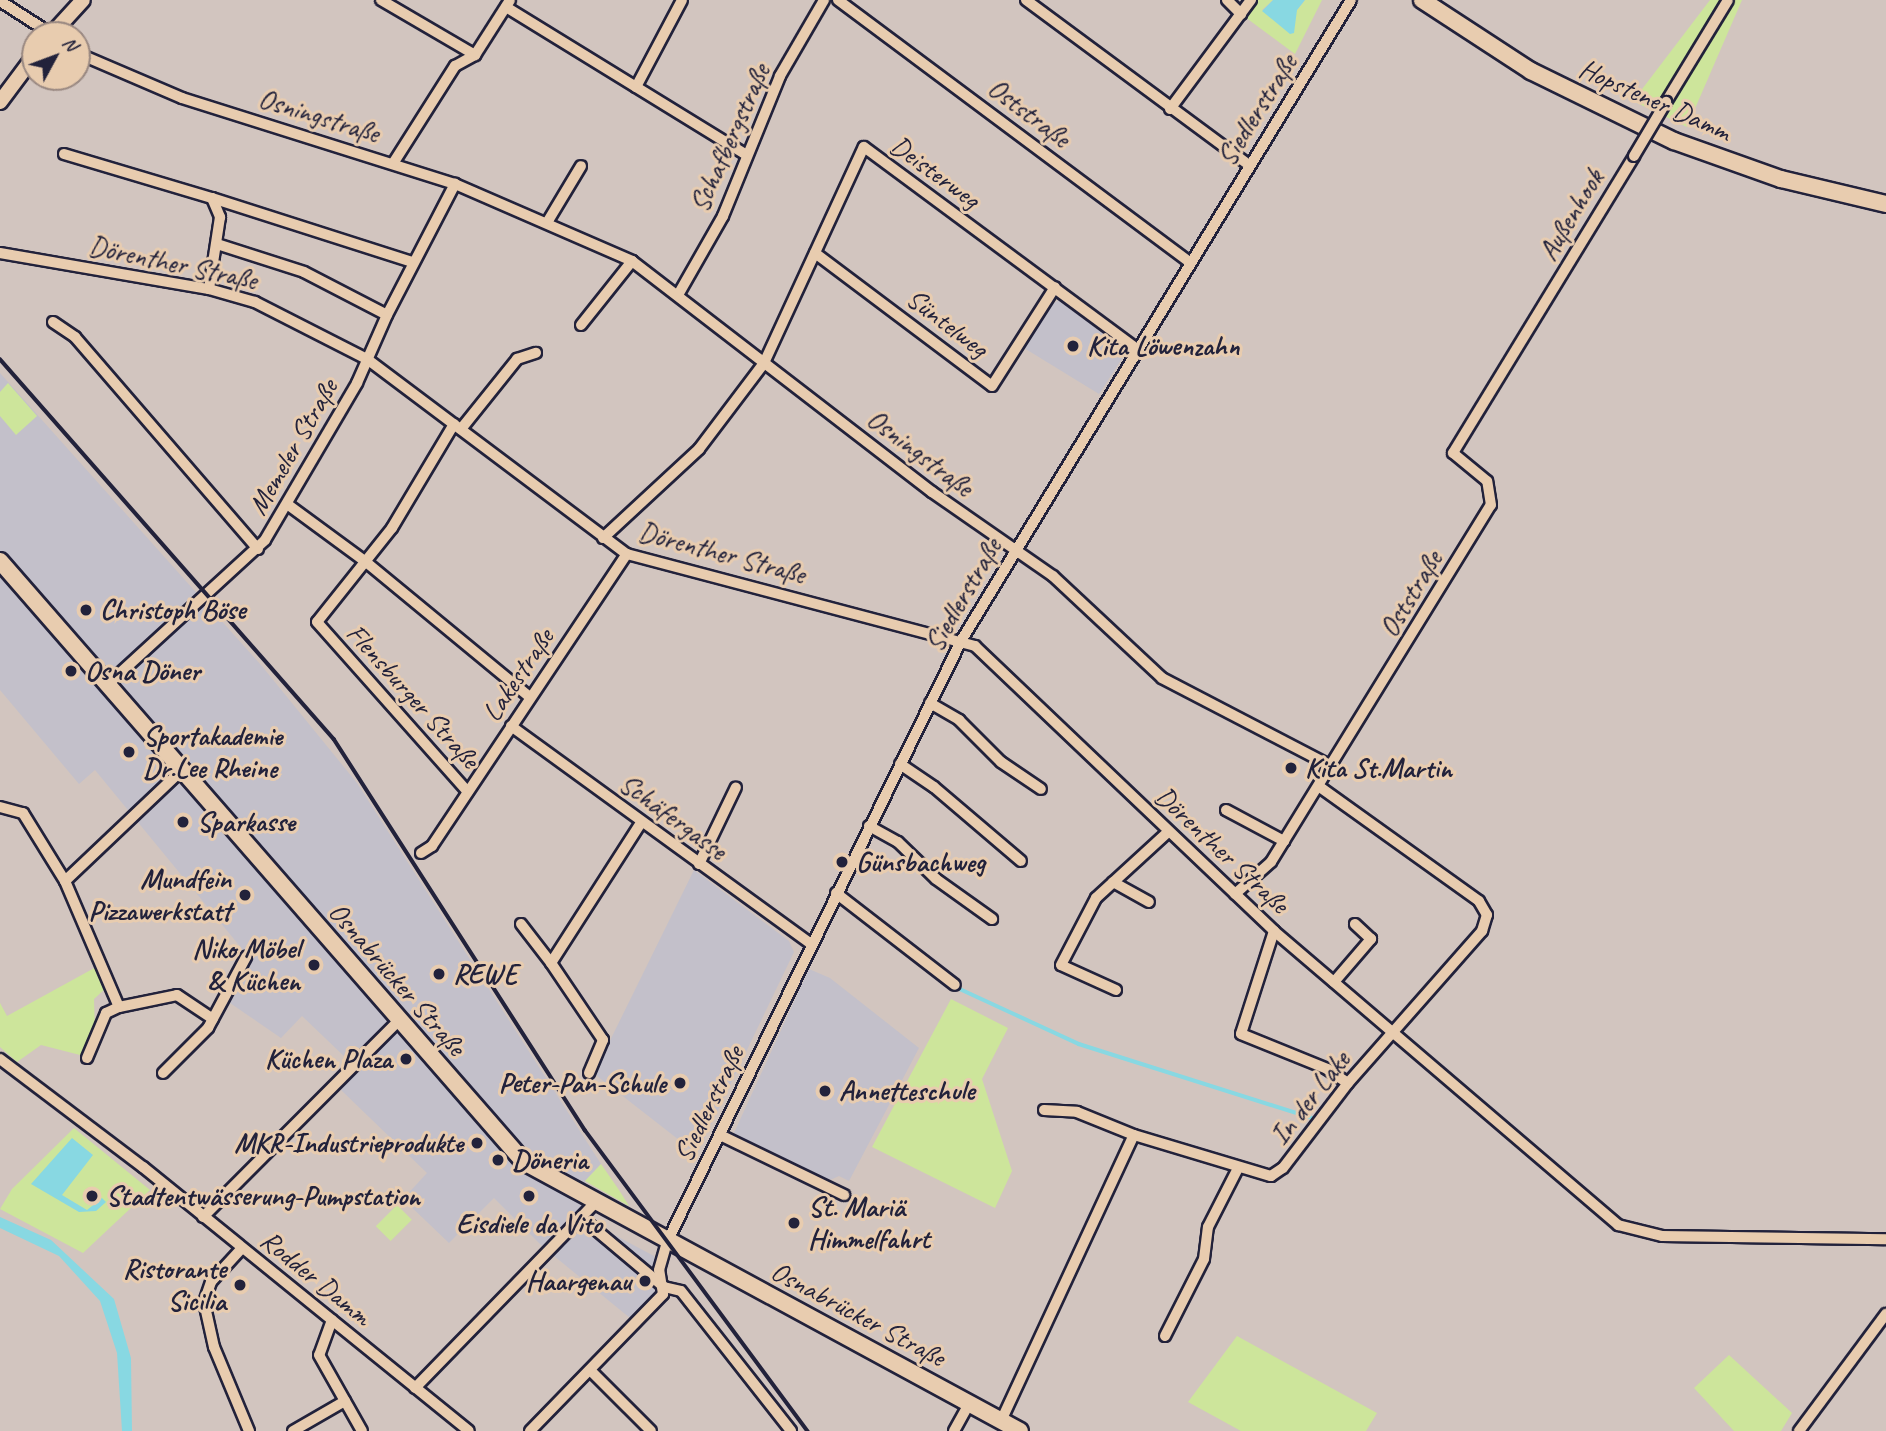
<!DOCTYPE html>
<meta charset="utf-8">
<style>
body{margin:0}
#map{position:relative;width:1886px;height:1431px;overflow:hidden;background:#d2c5bf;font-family:Caveat,sans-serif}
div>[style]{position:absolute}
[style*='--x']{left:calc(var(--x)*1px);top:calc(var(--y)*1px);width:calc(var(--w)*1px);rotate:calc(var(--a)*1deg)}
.built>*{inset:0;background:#c3c0ca}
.green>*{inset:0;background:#cde59b;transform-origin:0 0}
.water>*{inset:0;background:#88d8e2}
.stream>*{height:3.5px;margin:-1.75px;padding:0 1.75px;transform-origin:1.75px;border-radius:1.75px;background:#88d8e2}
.roads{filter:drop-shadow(2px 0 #22223b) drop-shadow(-2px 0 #22223b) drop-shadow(0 2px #22223b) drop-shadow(0 -2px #22223b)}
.minor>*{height:10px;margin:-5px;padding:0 5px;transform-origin:5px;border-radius:5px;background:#e8ccaf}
.tertiary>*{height:14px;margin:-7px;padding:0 7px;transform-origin:7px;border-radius:7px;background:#e8ccaf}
.secondary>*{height:16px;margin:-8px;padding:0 8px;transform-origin:8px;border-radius:8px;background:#e8ccaf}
.rail>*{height:3.5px;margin:-1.75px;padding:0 1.75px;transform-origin:1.75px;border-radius:1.75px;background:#22223b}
.bridges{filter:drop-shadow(2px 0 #22223b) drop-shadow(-2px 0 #22223b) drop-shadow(0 2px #22223b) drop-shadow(0 -2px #22223b)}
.minor-bridge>*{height:10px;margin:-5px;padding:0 5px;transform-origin:5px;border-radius:5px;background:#e8ccaf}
.dots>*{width:19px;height:19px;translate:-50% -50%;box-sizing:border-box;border:4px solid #e8ccaf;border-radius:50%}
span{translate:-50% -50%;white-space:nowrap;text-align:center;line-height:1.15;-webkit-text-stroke:6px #e8ccaf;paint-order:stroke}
.street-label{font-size:28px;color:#22223b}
.poi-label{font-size:28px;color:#22223b;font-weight:700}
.left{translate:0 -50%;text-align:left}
.right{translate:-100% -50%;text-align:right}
.north{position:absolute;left:21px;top:21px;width:70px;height:70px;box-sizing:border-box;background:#e8ccaf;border:2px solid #998881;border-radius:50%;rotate:49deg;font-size:19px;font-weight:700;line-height:28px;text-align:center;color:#22223b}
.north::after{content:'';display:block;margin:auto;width:24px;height:32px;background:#22223b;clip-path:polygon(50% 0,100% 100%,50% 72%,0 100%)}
</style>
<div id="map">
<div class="built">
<i style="clip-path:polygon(1059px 300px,1123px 348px,1123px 357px,1099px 394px,1024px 348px,1049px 306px)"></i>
<i style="clip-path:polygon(0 373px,261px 665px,357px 783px,601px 1164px,585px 1181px,594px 1224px,654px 1256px,655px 1294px,630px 1318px,543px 1247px,494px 1198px,449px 1243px,403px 1199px,427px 1173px,341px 1090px,348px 1060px,302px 1016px,281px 1038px,230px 1003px,252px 961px,95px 770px,79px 784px,0 690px)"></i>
<i style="clip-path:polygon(694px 870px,789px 941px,794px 952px,697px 1154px,597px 1076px,596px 1069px)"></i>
<i style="clip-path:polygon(809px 969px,830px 978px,919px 1048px,849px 1181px,839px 1176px,826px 1182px,733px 1135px)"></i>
</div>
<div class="green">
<i style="clip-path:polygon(1257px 0,1273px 0,1262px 10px,1297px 10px,1305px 0,1322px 0,1295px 54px,1245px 17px)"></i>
<i style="clip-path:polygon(1710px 0,1742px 0,1687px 127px,1633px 101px)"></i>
<i style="clip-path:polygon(8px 383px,37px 416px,16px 435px,0 416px,0 392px)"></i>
<i style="clip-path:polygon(98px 966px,107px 987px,94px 999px,95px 1032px,84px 1056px,41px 1045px,17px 1062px,0 1047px,0 1003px,7px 1016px)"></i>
<i style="clip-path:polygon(951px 999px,1008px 1028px,982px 1079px,1012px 1171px,995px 1208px,872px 1147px)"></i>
<i style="clip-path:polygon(74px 1128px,150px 1190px,83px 1253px,0 1209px,12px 1189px)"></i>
<i style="clip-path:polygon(601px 1164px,619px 1190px,629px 1206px,585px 1181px)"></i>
<i style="left:397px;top:1205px;width:21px;height:30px;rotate:45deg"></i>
<i style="clip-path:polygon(1237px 1336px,1377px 1413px,1366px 1431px,1241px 1431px,1188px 1402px)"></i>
<i style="clip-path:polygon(1729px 1355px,1792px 1413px,1781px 1431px,1734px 1431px,1694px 1388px)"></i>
</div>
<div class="water">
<i style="clip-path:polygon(1273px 0,1305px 0,1297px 10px,1294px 33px,1290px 34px,1262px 11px)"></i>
<i style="clip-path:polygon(72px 1138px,93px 1155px,62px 1195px,87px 1210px,102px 1198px,106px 1202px,96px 1211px,79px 1212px,31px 1184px)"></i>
<i style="clip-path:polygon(0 1217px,51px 1240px,114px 1299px,131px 1358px,132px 1431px,122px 1431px,117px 1353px,100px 1301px,59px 1256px,0 1228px)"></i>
</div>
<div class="stream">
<i style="--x:960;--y:989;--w:131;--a:24.8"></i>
<i style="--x:1079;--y:1044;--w:244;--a:17.6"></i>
</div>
<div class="roads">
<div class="minor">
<i style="--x:381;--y:0;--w:109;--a:30.3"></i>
<i style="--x:838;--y:0;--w:440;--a:36.7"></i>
<i style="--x:1026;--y:0;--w:277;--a:36.5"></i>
<i style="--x:1227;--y:0;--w:20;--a:45"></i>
<i style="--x:0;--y:1;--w:63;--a:32.7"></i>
<i style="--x:506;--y:7;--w:283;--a:31.6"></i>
<i style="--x:77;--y:53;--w:114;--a:23.2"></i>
<i style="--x:182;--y:98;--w:286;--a:17.5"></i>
<i style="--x:455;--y:184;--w:193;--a:23.5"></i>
<i style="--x:632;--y:261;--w:379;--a:37.6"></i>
<i style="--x:932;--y:492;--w:147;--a:34.8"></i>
<i style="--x:1053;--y:576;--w:149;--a:43.1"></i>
<i style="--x:1162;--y:678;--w:193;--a:27.5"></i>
<i style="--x:636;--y:87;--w:98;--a:-62.1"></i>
<i style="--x:1666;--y:102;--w:119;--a:-58.7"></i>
<i style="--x:1170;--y:109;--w:136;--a:-53.4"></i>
<i style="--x:64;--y:154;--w:154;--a:16.6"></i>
<i style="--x:212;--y:198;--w:21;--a:67"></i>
<i style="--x:220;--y:217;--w:73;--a:98.7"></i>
<i style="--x:394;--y:162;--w:114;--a:-57.6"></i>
<i style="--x:455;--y:66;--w:23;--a:-29"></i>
<i style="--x:475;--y:55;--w:65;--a:-57.5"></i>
<i style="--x:212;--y:198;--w:211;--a:17.7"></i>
<i style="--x:548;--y:221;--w:64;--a:-59"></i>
<i style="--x:217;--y:244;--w:91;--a:17.8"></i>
<i style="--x:304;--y:272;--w:93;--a:27.4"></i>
<i style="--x:0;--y:253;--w:212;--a:9.8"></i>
<i style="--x:209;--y:289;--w:48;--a:15.8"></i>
<i style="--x:255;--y:302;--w:126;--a:27"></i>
<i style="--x:367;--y:359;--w:325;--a:36.9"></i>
<i style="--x:627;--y:554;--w:360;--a:14.8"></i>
<i style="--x:975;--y:646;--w:413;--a:43.6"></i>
<i style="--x:1274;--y:931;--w:453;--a:40.5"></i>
<i style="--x:1618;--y:1225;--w:45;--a:14"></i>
<i style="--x:1662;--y:1236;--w:224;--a:0.8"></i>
<i style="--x:815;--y:253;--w:221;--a:36.9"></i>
<i style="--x:992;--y:386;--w:117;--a:-57.5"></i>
<i style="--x:678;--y:295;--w:91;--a:-60.3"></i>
<i style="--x:723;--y:216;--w:151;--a:-67.8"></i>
<i style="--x:780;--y:76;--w:88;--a:-59.9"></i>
<i style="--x:53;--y:322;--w:27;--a:34"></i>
<i style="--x:75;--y:337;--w:280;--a:49.2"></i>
<i style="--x:581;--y:325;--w:82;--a:-51.4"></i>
<i style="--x:454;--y:424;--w:121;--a:120.8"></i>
<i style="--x:392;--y:528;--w:120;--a:128.6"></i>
<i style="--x:317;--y:622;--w:227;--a:48.4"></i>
<i style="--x:461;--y:429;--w:90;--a:-51.3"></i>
<i style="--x:517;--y:359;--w:20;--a:-18"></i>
<i style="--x:287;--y:504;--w:98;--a:36.3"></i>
<i style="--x:366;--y:562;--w:212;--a:39.5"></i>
<i style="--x:603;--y:538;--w:131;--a:-42.8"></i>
<i style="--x:699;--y:449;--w:108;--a:-52.9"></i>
<i style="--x:764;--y:363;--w:238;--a:-65.2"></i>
<i style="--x:864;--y:147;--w:340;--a:36.5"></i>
<i style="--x:107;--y:685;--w:214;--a:-42.5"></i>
<i style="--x:265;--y:540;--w:182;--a:-59.6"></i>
<i style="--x:357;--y:383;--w:74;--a:-66.2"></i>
<i style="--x:387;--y:315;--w:148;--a:-62.6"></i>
<i style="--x:930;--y:703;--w:34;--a:30"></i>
<i style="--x:959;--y:720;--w:59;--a:45"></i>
<i style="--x:1001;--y:762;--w:48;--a:34"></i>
<i style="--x:511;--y:726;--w:371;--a:36"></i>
<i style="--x:900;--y:764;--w:41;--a:34.1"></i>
<i style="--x:934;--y:787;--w:114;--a:40.4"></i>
<i style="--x:0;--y:807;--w:24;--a:15"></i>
<i style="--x:23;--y:813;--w:80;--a:58.3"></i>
<i style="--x:65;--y:881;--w:137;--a:66.8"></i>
<i style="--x:119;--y:1007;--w:59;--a:-11.7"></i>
<i style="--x:177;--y:995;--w:43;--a:33.7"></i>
<i style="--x:1226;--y:810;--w:66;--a:28.1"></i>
<i style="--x:869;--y:826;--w:33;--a:29"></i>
<i style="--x:898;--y:842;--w:53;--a:44.2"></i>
<i style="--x:936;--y:879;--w:69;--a:35.5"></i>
<i style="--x:421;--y:853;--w:13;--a:-32"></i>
<i style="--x:432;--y:846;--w:351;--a:-56.3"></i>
<i style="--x:699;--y:864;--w:85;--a:-64.3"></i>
<i style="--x:65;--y:881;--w:161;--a:-43.5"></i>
<i style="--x:1113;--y:882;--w:41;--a:29.1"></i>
<i style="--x:836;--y:893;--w:150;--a:37.7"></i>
<i style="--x:1235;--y:894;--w:48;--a:-41.6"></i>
<i style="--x:1271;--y:862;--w:419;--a:-58.4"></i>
<i style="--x:1491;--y:505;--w:24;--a:-99"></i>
<i style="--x:1487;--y:481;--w:44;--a:-140.5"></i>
<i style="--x:1453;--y:453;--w:348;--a:-58.6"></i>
<i style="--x:521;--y:924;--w:49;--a:52.4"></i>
<i style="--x:1274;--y:931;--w:108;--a:107.8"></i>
<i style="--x:1241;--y:1034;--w:93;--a:22.1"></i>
<i style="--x:1327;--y:1069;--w:25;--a:34"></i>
<i style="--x:1334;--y:982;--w:57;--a:-49.3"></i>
<i style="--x:1371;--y:939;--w:22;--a:-137"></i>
<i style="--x:1116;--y:990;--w:60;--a:-155.6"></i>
<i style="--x:1061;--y:965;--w:76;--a:-62.4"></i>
<i style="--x:1096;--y:898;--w:98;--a:-42.5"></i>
<i style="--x:87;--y:1058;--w:49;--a:-67.1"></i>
<i style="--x:106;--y:1013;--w:14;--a:-25"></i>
<i style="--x:0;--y:1059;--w:179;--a:37.1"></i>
<i style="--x:143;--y:1167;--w:419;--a:39"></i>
<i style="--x:163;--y:1073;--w:64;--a:-45"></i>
<i style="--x:208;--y:1028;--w:81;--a:-61.8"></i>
<i style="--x:589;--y:1073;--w:36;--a:-67"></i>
<i style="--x:603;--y:1040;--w:93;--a:-124"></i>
<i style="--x:551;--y:963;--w:166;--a:-57.3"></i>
<i style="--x:1044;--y:1110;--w:33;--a:3"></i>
<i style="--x:1077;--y:1112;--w:61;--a:22"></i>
<i style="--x:720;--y:1135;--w:138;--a:25.8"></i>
<i style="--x:203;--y:1217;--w:276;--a:-45.1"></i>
<i style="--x:583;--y:1219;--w:106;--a:40"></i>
<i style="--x:664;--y:1287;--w:17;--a:13"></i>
<i style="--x:681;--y:1291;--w:178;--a:51.8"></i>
<i style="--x:242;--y:1248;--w:46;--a:132.4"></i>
<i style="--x:211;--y:1282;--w:21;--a:109"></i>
<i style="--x:204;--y:1302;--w:46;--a:77.5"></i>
<i style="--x:214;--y:1347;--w:91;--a:67.4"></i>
<i style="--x:332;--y:1320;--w:37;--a:110"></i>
<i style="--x:319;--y:1355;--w:87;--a:60.5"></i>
<i style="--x:1165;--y:1336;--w:86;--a:-63.1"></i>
<i style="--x:1204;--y:1259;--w:32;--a:-83"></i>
<i style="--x:1208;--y:1227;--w:66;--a:-63"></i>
<i style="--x:590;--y:1370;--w:86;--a:45"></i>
<i style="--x:415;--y:1388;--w:258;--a:-45.8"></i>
<i style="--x:1001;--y:1421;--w:315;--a:-65.1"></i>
<i style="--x:1134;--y:1135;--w:143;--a:16.7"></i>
<i style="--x:1271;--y:1176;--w:14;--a:-34"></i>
<i style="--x:1283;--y:1168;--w:107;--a:-52.6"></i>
<i style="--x:1348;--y:1083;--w:203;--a:-48.6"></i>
<i style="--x:1482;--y:931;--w:17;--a:-73"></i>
<i style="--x:1487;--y:915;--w:16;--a:-120"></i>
<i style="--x:1479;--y:901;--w:196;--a:-144.4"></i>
<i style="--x:293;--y:1431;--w:60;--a:-30"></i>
<i style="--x:530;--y:1431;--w:191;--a:-45.8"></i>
<i style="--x:663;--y:1294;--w:24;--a:-99"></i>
<i style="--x:659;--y:1270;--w:29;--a:-74"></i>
<i style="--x:667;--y:1242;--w:669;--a:-63.93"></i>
<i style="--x:961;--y:641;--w:750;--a:-58.68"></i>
<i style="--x:954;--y:1431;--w:31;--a:-61"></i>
<i style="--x:1799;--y:1431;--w:146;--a:-53.4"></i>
</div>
<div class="tertiary">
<i style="--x:51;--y:35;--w:47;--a:-47.6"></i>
<i style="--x:0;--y:102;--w:59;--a:-53.3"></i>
</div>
<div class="secondary">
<i style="--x:1422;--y:0;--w:130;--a:33.1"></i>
<i style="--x:1531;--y:71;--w:159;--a:26.1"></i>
<i style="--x:1674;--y:141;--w:114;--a:19.6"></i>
<i style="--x:1781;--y:179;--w:108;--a:13.4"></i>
<i style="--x:0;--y:561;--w:797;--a:48.92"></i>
<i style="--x:524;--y:1162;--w:564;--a:28.47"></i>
</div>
</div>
<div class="rail">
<i style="--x:0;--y:359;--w:506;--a:48.69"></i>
<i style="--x:334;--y:739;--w:465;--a:57.3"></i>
<i style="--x:585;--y:1130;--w:375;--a:53.5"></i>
</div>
<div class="bridges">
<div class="minor-bridge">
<i style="--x:1634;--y:156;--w:63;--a:-59.3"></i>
</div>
</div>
<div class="dots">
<i style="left:1073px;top:346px;background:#22223b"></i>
<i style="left:86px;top:610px;background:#22223b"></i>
<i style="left:71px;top:671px;background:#22223b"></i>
<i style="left:129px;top:752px;background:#22223b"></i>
<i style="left:1291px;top:768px;background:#22223b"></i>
<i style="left:183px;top:822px;background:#22223b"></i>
<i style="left:842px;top:862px;background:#22223b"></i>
<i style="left:245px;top:895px;background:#22223b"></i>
<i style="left:314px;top:965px;background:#22223b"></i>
<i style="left:439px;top:974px;background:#22223b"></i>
<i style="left:406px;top:1059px;background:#22223b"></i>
<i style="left:680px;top:1083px;background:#22223b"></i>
<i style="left:825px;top:1091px;background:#22223b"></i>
<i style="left:477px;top:1143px;background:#22223b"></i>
<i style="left:498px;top:1160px;background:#22223b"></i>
<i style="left:92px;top:1196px;background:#22223b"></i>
<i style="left:529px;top:1196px;background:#22223b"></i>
<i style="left:794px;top:1223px;background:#22223b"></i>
<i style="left:645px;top:1281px;background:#22223b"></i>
<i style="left:240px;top:1285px;background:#22223b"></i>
</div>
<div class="street-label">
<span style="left:1655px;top:100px;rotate:24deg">Hopstener Damm</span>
<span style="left:1257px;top:110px;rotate:-58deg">Siedlerstraße</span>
<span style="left:1029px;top:113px;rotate:37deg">Oststraße</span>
<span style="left:319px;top:116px;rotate:17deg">Osningstraße</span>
<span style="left:730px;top:138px;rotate:-66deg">Schafbergstraße</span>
<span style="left:935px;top:172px;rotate:36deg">Deisterweg</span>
<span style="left:1571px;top:215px;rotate:-59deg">Außenhook</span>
<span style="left:173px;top:263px;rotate:12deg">Dörenther Straße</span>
<span style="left:947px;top:323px;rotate:37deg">Süntelweg</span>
<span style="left:293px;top:447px;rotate:-60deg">Memeler Straße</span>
<span style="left:920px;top:453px;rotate:37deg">Osningstraße</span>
<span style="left:722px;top:553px;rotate:15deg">Dörenther Straße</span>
<span style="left:1411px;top:594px;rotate:-59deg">Oststraße</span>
<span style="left:963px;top:595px;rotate:-60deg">Siedlerstraße</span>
<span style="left:518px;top:675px;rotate:-56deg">Lakestraße</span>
<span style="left:413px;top:696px;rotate:48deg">Flensburger Straße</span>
<span style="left:673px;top:817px;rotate:36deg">Schäfergasse</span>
<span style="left:1222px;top:850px;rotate:43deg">Dörenther Straße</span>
<span style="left:397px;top:979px;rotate:49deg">Osnabrücker Straße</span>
<span style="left:1310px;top:1098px;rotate:-52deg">In der Lake</span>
<span style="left:709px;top:1104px;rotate:-64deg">Siedlerstraße</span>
<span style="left:316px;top:1278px;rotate:39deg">Rodder Damm</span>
<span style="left:858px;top:1314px;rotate:28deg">Osnabrücker Straße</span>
</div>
<div class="poi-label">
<span class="left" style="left:1087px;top:346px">Kita Löwenzahn</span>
<span class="left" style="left:100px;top:610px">Christoph Böse</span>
<span class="left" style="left:85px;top:671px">Osna Döner</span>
<span class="left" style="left:143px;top:752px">Sportakademie<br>Dr.Lee Rheine</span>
<span class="left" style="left:1305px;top:768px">Kita St.Martin</span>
<span class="left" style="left:197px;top:822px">Sparkasse</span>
<span class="left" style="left:856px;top:862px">Günsbachweg</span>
<span class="right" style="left:231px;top:895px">Mundfein<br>Pizzawerkstatt</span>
<span class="right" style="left:300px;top:965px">Niko Möbel<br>&amp; Küchen</span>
<span class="left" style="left:453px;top:974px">REWE</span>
<span class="right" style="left:392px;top:1059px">Küchen Plaza</span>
<span class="right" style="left:666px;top:1083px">Peter-Pan-Schule</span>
<span class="left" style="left:839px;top:1091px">Annetteschule</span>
<span class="right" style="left:463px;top:1143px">MKR-Industrieprodukte</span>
<span class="left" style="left:512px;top:1160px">Döneria</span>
<span class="left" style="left:106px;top:1196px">Stadtentwässerung-Pumpstation</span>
<span class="left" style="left:808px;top:1223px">St. Mariä<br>Himmelfahrt</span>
<span style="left:529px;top:1224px">Eisdiele da Vito</span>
<span class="right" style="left:226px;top:1285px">Ristorante<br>Sicilia</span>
<span class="right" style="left:631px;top:1281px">Haargenau</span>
</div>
<div class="north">N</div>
</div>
